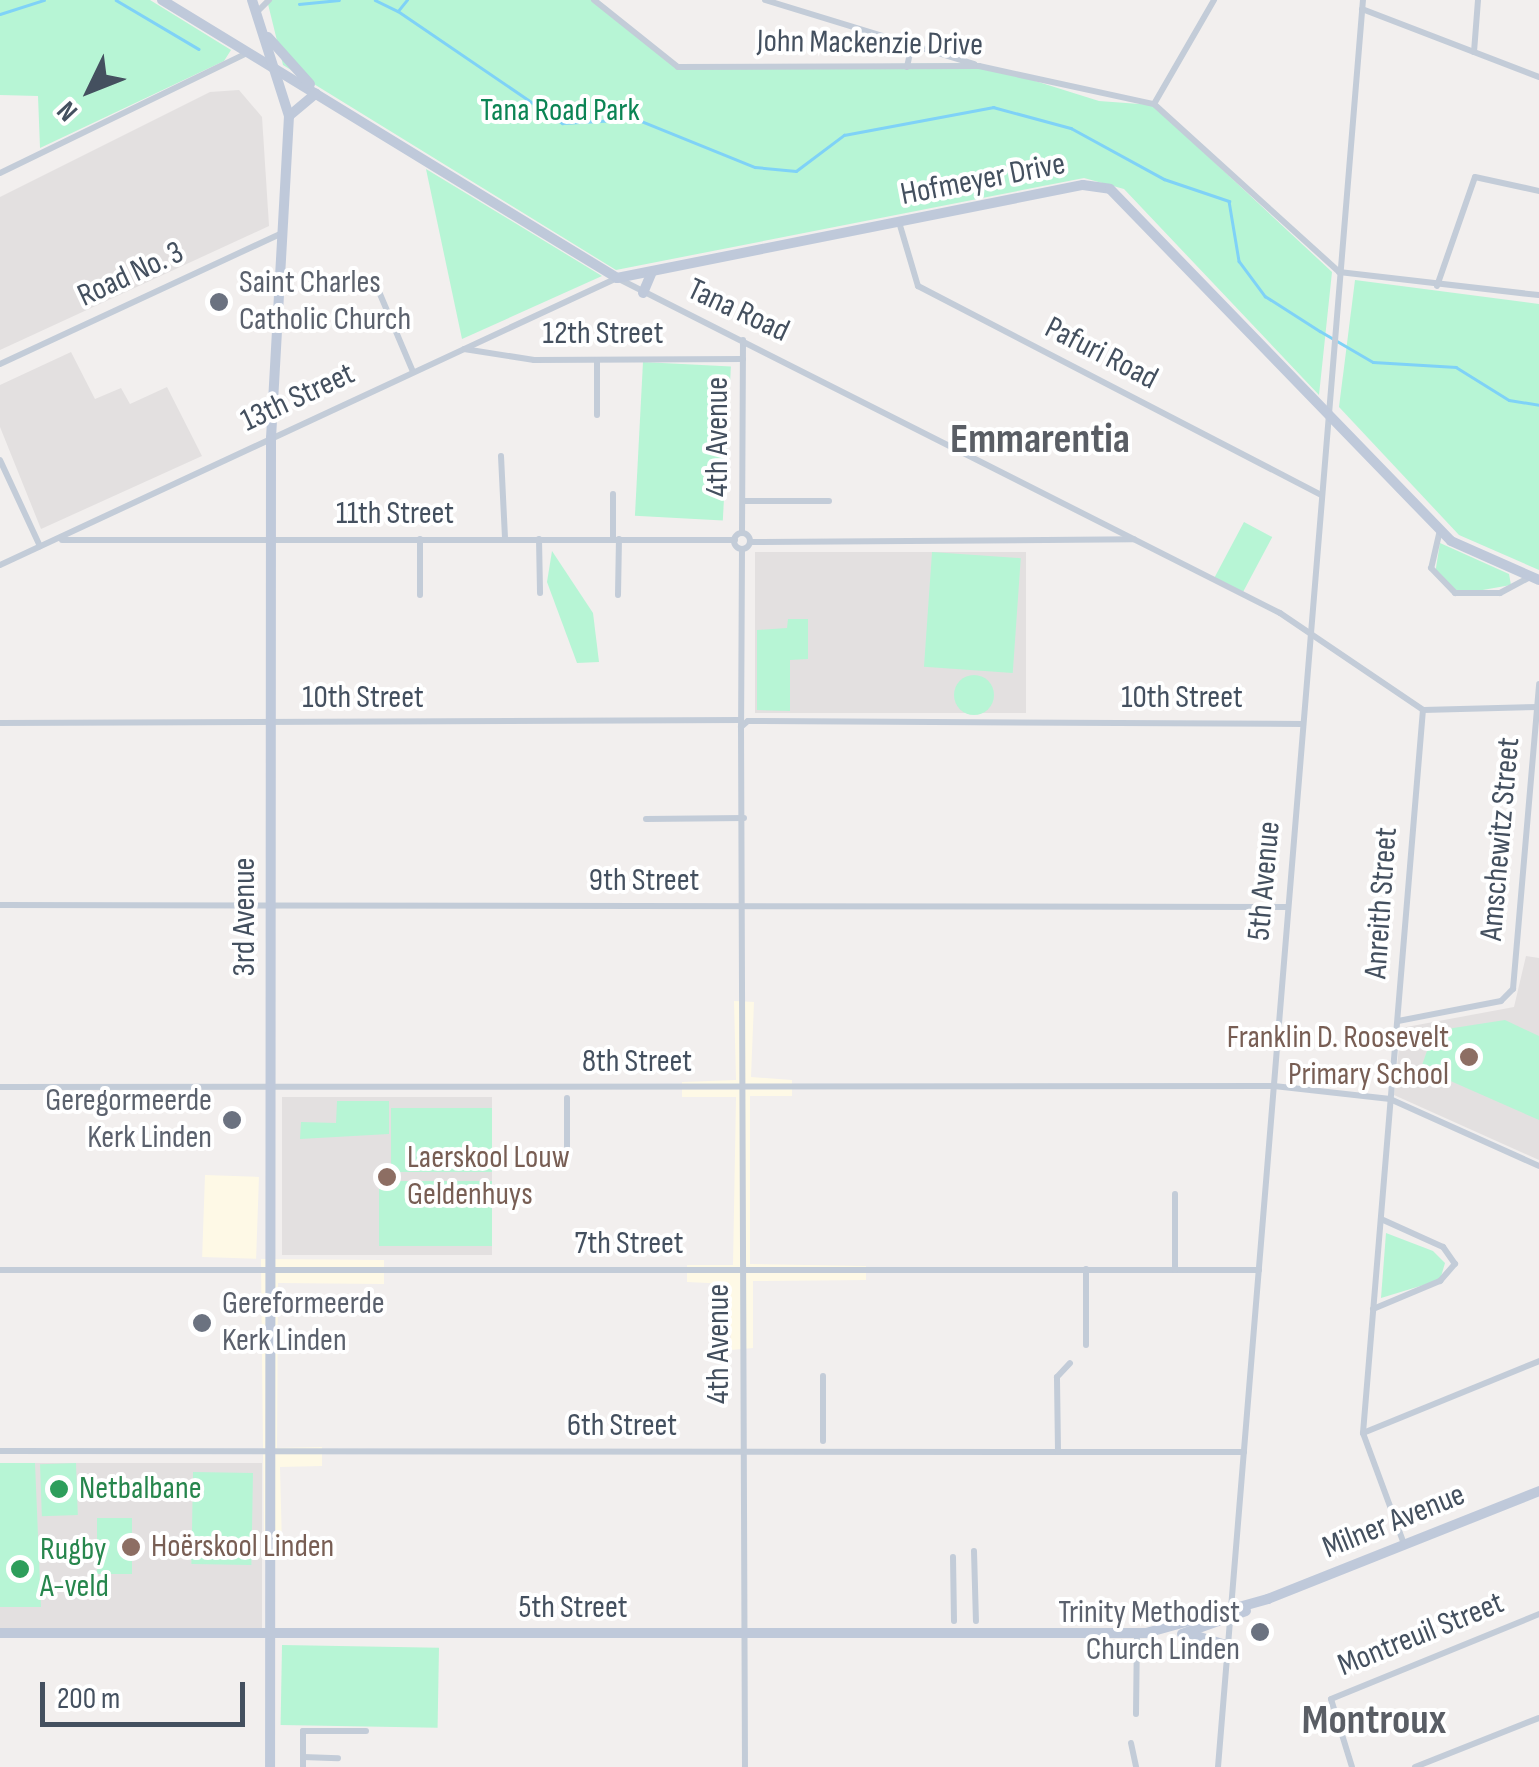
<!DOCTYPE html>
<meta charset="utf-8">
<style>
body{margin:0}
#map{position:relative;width:1539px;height:1767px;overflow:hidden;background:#f2efee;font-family:"Sofia Sans Condensed",sans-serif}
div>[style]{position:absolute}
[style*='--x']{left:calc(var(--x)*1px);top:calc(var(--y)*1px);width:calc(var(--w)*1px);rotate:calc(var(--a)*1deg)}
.commercial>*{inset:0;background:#fef9e6;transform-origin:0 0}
.education>*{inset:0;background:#e3e0e0;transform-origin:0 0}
.green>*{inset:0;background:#b7f5d5;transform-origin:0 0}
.round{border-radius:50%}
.stream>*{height:2.5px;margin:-1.25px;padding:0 1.25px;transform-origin:1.25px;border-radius:1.25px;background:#7fd2f7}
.street>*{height:6px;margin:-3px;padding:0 3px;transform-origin:3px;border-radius:3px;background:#c3ccd8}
.street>.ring{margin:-3px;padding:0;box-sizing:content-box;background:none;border:6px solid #c3ccd8;border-radius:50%}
.secondary>*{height:10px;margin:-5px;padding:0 5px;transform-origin:5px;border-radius:5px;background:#bfc9da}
.dots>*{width:28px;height:28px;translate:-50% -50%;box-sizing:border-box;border:5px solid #fff;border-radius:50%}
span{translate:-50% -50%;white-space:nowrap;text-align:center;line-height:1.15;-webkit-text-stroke:8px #fff;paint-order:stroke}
.street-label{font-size:32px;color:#44505f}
.park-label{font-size:32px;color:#0b8454}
.worship-label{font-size:32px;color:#5b616d}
.left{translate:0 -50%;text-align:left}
.right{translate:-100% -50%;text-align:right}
.education-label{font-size:32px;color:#785e54}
.leisure-label{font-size:32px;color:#27864d}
.district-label{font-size:42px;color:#5a5e65;font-weight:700}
.north{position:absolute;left:40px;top:40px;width:100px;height:100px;-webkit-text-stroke:8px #fff;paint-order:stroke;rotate:227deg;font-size:28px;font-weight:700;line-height:40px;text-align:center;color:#44505f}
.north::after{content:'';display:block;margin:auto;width:35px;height:45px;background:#44505f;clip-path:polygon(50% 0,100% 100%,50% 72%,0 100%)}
.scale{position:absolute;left:40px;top:1682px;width:205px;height:45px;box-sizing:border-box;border:5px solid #44505f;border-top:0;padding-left:12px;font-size:30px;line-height:35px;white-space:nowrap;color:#44505f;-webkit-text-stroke:8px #fff;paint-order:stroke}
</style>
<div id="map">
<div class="commercial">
<i style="clip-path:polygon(734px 1001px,754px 1002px,751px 1077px,792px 1080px,792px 1096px,750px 1096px,750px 1264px,866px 1266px,866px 1280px,753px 1281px,753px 1348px,731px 1350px,729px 1284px,687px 1282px,687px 1265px,733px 1265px,736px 1097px,682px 1097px,682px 1082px,736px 1080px)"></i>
<i style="left:205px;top:1175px;width:54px;height:82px;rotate:2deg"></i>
<i style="clip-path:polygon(261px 1259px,384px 1260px,384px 1284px,278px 1283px,277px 1448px,322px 1447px,322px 1466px,280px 1467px,282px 1545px,264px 1545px)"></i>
</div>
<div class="education">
<i style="clip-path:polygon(239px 90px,262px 117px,269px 226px,0 350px,0 197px,210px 92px)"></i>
<i style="clip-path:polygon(71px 352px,95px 399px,121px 388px,130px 404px,167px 387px,202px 456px,41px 529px,0 427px,0 385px)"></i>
<i style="left:755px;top:552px;width:271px;height:161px"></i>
<i style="clip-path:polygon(1526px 956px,1539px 958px,1539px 1160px,1394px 1095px,1401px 1028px,1514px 1007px)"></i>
<i style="left:282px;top:1097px;width:210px;height:158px"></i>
<i style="left:0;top:1463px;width:262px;height:167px"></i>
</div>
<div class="green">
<i style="clip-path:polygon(0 0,150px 0,231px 50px,224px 61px,40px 148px,38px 96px,0 95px)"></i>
<i style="clip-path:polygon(267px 0,598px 0,679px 66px,978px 63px,1099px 101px,1153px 105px,1332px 272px,1319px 395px,1124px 189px,1084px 178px,616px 270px,283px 65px)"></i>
<i style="clip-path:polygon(426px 169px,602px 276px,462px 339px)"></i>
<i style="clip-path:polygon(1355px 280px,1539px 304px,1539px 570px,1459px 535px,1339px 407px)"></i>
<i style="left:643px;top:362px;width:88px;height:154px;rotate:3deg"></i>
<i style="left:1244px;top:522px;width:32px;height:64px;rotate:28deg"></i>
<i style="clip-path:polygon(1440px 543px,1509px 574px,1511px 585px,1460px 594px,1435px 574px)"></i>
<i style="clip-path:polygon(552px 551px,593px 613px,599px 662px,577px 663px,547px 582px)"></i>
<i style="left:932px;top:552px;width:89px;height:115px;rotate:4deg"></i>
<i style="clip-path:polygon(788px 619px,808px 619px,808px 659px,790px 660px,790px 711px,757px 710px,757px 630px,787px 628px)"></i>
<i class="round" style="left:954px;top:675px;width:40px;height:40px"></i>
<i style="clip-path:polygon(1505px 1020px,1539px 1036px,1539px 1120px,1421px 1068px,1434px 1031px)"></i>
<i style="clip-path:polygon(337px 1101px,389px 1101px,389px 1134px,300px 1139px,301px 1122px,336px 1123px)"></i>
<i style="left:492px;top:1108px;width:64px;height:101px;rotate:90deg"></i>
<i style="left:379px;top:1181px;width:113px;height:65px"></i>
<i style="clip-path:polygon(1386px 1233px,1433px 1251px,1445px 1263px,1440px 1280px,1381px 1298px)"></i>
<i style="clip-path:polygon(0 1463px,35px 1463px,41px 1607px,0 1607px)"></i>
<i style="left:76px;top:1463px;width:52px;height:36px;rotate:88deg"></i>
<i style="left:193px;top:1472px;width:60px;height:92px;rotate:1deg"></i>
<i style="left:97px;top:1518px;width:35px;height:56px"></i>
<i style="left:282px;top:1645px;width:157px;height:80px;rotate:1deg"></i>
</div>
<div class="stream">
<i style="--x:116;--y:0;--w:96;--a:30.6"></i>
<i style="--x:375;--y:0;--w:25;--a:26"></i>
<i style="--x:398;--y:11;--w:14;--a:-51"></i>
<i style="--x:299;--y:4;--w:40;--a:-5.7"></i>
<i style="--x:398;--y:11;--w:199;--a:34.3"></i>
<i style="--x:562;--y:123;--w:74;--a:-3.1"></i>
<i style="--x:636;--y:119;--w:128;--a:22"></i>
<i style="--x:755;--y:167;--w:41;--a:5.6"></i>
<i style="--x:796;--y:171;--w:60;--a:-36.9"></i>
<i style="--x:844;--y:135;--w:152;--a:-10.6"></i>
<i style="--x:993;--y:107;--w:81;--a:15.1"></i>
<i style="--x:1071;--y:128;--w:106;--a:28.7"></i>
<i style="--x:1164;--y:179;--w:69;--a:18.7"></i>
<i style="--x:1229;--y:201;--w:61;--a:80.5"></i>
<i style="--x:1239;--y:261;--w:44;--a:53.4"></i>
<i style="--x:1265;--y:296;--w:65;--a:32.5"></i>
<i style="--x:1320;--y:331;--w:61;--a:30.3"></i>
<i style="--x:1373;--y:362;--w:83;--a:3.4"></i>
<i style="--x:1456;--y:367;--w:62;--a:31.9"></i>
<i style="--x:1509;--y:400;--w:30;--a:9"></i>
<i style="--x:0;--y:14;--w:46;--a:-17.7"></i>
</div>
<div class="street">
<i style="--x:594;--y:0;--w:107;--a:38.6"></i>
<i style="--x:678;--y:67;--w:301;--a:-0.2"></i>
<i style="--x:979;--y:66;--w:179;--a:12.3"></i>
<i style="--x:1154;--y:104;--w:250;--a:42.2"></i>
<i style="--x:1339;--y:272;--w:201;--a:6.6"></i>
<i style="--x:765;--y:0;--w:219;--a:17"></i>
<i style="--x:1362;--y:9;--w:190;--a:21"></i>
<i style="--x:257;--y:12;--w:17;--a:-45"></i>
<i style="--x:1474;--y:52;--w:52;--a:-85.6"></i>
<i style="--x:907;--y:67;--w:24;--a:-78"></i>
<i style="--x:1154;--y:104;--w:120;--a:-60"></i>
<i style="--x:0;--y:173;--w:275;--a:-25.9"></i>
<i style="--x:899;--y:222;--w:67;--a:73.5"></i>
<i style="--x:918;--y:286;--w:455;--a:27.4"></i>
<i style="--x:1437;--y:286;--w:115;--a:-70.8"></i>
<i style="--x:1475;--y:177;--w:66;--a:12.3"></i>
<i style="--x:377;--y:287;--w:92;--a:67"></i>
<i style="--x:464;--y:349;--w:71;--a:8.9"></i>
<i style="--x:534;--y:360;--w:209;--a:-0.3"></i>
<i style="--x:597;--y:360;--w:55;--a:90"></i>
<i style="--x:0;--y:364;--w:313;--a:-24.9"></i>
<i style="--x:501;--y:456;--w:83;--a:87.2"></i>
<i style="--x:0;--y:460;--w:95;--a:65.1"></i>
<i style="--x:613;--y:494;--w:45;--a:90"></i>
<i style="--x:744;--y:501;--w:85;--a:0"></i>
<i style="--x:1440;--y:530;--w:39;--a:103"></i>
<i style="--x:1431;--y:568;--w:35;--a:46"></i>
<i style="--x:1455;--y:593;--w:45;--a:0"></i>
<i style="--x:1500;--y:593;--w:34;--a:-28"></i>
<i style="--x:742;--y:533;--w:193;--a:-89.7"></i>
<i class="ring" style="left:734px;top:533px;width:10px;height:10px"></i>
<i style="--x:539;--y:539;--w:54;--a:88.9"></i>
<i style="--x:62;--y:540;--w:673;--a:0"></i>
<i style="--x:750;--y:542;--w:384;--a:-0.4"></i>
<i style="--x:742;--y:549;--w:178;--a:90.3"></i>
<i style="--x:741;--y:727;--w:9;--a:-41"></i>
<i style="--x:0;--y:565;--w:680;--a:-24.95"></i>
<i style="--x:617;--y:278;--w:743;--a:26.81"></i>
<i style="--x:1280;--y:613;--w:173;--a:34.1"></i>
<i style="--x:1423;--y:710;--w:116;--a:-1.5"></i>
<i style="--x:420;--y:595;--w:56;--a:-90"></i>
<i style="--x:618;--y:595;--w:56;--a:-89"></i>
<i style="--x:748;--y:721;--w:555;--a:0.31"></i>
<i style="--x:0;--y:723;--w:741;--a:-0.23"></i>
<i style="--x:741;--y:727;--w:1040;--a:89.78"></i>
<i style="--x:646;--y:819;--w:98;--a:-0.6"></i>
<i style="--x:0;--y:905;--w:1288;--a:0.09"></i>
<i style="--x:1398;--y:1021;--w:105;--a:-11"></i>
<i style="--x:1501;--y:1001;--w:17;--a:-45"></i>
<i style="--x:1513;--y:989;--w:306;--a:-85.1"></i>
<i style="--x:0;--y:1087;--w:1274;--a:-0.04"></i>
<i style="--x:1274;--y:1086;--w:117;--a:6.4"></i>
<i style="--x:1390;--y:1099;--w:163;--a:24.2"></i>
<i style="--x:567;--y:1098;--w:64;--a:90"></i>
<i style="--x:0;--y:1270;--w:1259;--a:0"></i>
<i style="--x:1175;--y:1270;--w:76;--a:-90"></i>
<i style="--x:1373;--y:1309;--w:73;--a:-22.7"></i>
<i style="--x:1440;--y:1281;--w:23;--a:-49"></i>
<i style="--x:1455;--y:1264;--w:21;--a:-125"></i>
<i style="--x:1443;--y:1247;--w:68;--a:-155.7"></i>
<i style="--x:1086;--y:1345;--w:76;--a:-90"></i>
<i style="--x:823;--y:1376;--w:65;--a:90"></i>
<i style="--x:1363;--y:1433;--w:190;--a:-22.2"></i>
<i style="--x:0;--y:1451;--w:1244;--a:0.05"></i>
<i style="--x:1058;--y:1451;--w:74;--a:-90.8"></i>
<i style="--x:1057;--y:1377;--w:19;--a:-47"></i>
<i style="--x:1404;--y:1544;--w:118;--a:-110.3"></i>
<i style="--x:1363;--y:1433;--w:725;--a:-85.26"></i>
<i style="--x:974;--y:1551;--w:70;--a:88.4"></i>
<i style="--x:953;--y:1557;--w:64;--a:89.1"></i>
<i style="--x:1118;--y:1652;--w:19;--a:0"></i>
<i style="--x:1136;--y:1714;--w:81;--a:-89.3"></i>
<i style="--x:1131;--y:1743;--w:25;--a:78"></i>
<i style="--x:303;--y:1757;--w:35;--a:2"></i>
<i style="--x:303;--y:1767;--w:36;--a:-90"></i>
<i style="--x:303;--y:1731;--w:63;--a:0"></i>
<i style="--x:1218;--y:1767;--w:1773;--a:-85.31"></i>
<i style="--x:1352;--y:1767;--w:71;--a:-107.2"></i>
<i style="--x:1331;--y:1699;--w:225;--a:-22.2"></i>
<i style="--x:1415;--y:1767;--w:133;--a:-21.6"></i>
</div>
<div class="secondary">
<i style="--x:162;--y:0;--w:533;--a:31.42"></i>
<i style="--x:617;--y:278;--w:475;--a:-11.3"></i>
<i style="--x:1083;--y:185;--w:27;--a:8"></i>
<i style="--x:1110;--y:189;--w:490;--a:45.9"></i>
<i style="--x:1451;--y:541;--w:96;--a:23.9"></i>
<i style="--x:252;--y:0;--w:122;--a:72.3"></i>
<i style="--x:289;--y:116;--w:323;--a:93.2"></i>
<i style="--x:271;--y:438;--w:1329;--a:90.04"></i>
<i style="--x:268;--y:37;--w:63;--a:48.2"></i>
<i style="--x:289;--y:116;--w:35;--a:-40"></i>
<i style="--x:643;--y:293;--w:21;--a:-67"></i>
<i style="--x:0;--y:1633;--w:1146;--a:0"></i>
<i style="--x:1146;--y:1633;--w:127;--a:-15.6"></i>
<i style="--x:1268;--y:1599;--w:292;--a:-21.7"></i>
<i style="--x:1182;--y:1634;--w:68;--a:-19.8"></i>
<i style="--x:1193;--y:1635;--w:37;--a:17"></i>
</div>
<div class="dots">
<i style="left:219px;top:302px;background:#6b7280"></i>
<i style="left:1469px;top:1057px;background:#8d6e63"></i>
<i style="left:232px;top:1120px;background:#6b7280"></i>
<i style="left:387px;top:1177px;background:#8d6e63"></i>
<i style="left:202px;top:1323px;background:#6b7280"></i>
<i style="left:59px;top:1489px;background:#2e9e5b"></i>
<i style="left:131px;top:1547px;background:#8d6e63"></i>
<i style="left:20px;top:1569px;background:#2e9e5b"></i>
<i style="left:1260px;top:1632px;background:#6b7280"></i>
</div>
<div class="street-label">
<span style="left:870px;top:44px;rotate:1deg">John Mackenzie Drive</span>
<span style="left:983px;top:180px;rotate:-11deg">Hofmeyer Drive</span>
<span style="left:131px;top:275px;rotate:-25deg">Road No. 3</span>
<span style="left:738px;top:311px;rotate:25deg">Tana Road</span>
<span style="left:603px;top:334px">12th Street</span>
<span style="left:1101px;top:354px;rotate:27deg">Pafuri Road</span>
<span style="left:298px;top:398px;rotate:-25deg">13th Street</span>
<span style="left:718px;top:437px;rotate:-90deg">4th Avenue</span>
<span style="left:395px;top:514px">11th Street</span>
<span style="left:363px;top:698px">10th Street</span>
<span style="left:1182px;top:698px">10th Street</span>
<span style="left:1501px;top:839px;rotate:-85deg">Amschewitz Street</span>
<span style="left:644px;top:881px">9th Street</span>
<span style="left:1265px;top:881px;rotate:-85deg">5th Avenue</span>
<span style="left:1382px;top:903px;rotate:-86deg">Anreith Street</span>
<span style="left:245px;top:917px;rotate:-90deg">3rd Avenue</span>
<span style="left:637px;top:1062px">8th Street</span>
<span style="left:629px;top:1244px">7th Street</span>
<span style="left:719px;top:1344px;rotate:-90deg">4th Avenue</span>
<span style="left:622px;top:1426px">6th Street</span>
<span style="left:1394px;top:1522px;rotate:-22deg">Milner Avenue</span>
<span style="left:573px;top:1608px">5th Street</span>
<span style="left:1421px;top:1635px;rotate:-22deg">Montreuil Street</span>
</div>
<div class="park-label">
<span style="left:560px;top:111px">Tana Road Park</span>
</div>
<div class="worship-label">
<span class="left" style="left:239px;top:302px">Saint Charles<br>Catholic Church</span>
<span class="right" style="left:212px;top:1120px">Geregormeerde<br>Kerk Linden</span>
<span class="left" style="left:222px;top:1323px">Gereformeerde<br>Kerk Linden</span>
<span class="right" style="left:1240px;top:1632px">Trinity Methodist<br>Church Linden</span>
</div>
<div class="education-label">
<span class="right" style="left:1449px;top:1057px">Franklin D. Roosevelt<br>Primary School</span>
<span class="left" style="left:407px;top:1177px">Laerskool Louw<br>Geldenhuys</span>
<span class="left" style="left:151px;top:1547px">Hoërskool Linden</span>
</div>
<div class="leisure-label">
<span class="left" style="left:79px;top:1489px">Netbalbane</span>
<span class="left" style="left:40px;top:1569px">Rugby<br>A-veld</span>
</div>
<div class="district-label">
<span style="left:1040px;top:440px">Emmarentia</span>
<span style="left:1374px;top:1721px">Montroux</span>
</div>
<div class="north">N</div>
<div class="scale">200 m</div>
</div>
